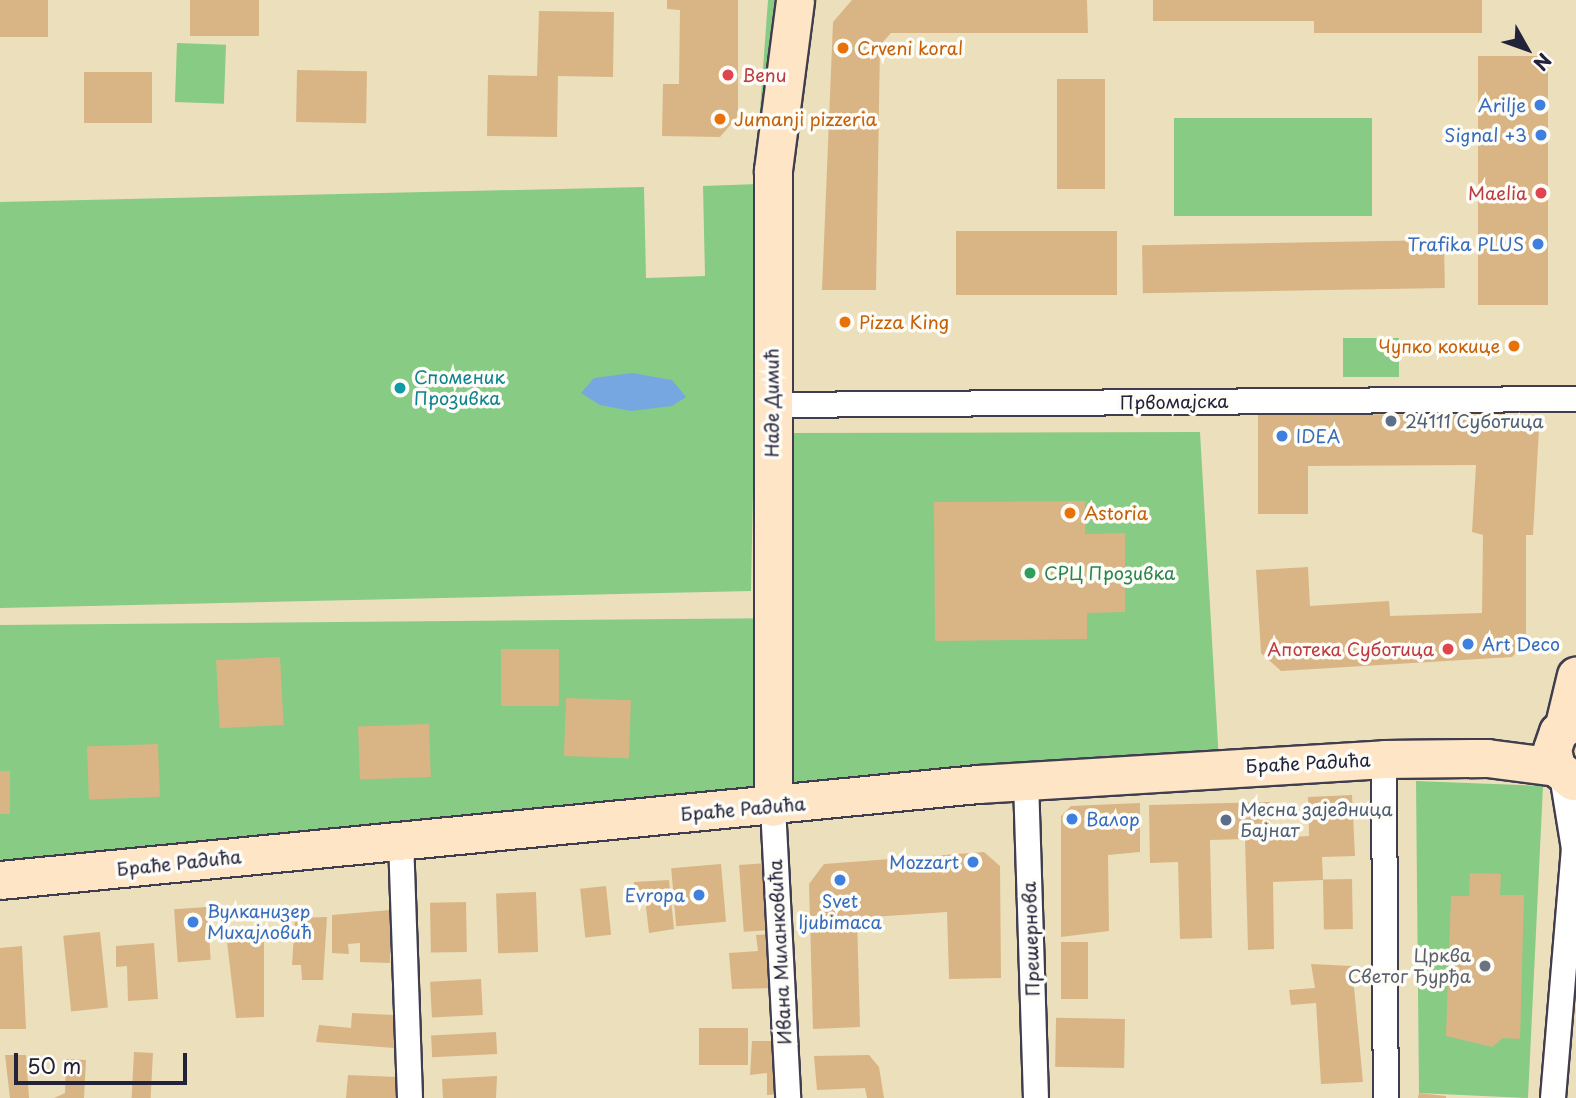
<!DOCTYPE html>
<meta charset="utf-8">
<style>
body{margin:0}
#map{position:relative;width:1576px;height:1098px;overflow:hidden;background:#ecdfbc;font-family:"Playpen Sans",sans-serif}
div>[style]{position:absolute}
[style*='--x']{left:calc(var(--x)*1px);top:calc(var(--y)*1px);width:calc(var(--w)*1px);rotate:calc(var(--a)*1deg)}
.green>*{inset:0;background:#88cb84;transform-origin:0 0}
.water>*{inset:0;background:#76a7e1}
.building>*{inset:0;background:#d9b585;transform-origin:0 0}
.roads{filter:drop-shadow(2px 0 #403e4e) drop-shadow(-2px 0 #403e4e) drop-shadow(0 2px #403e4e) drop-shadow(0 -2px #403e4e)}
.street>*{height:24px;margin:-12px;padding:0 12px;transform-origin:12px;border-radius:12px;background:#fff}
.secondary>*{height:37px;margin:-18.5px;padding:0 18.5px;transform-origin:18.5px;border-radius:18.5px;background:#fde5c5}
.dots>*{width:19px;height:19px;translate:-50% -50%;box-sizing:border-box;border:4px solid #fdfcf7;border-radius:50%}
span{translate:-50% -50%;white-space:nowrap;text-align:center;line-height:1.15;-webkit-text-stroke:7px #fdfcf7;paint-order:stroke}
.food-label{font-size:18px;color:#c56008}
.left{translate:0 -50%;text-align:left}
.right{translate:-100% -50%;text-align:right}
.health-label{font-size:18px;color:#be3a42}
.shop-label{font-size:18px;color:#366cbe}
.culture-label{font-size:18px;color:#0d838f}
.street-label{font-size:18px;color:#22223b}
.service-label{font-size:18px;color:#4e5e75}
.leisure-label{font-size:18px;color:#27864d}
.worship-label{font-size:18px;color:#5b616d}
.north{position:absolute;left:1492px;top:14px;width:70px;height:70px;-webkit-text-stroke:5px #fdfcf7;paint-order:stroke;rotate:130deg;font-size:19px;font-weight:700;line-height:28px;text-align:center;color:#22223b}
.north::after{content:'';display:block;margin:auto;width:24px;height:32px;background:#22223b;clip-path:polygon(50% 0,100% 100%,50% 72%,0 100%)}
.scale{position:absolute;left:14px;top:1053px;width:173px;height:32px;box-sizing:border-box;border:4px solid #22223b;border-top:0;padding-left:9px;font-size:21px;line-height:24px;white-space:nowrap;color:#22223b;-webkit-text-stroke:5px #fdfcf7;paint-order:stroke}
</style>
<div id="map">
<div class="green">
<i style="clip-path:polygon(768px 0,786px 0,756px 165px)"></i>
<i style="left:177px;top:43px;width:49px;height:59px;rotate:2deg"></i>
<i style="left:1174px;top:118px;width:198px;height:98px"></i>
<i style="clip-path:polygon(759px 184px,751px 591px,0 608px,0 202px,644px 187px,646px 278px,705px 276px,703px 186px)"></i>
<i style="left:1343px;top:338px;width:56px;height:39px"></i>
<i style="clip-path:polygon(1200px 432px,1219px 762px,801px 783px,0 861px,0 625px,789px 618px,792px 433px)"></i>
<i style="clip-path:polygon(1416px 781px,1543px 786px,1528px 1098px,1419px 1093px)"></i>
</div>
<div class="water">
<i style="clip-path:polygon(632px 373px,672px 380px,686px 397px,672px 406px,631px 411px,600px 405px,581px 393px,594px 378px)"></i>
</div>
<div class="building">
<i style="left:0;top:0;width:48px;height:37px"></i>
<i style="left:190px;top:0;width:69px;height:36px"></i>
<i style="clip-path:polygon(667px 0,738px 0,738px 116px,720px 137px,662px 136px,663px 84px,679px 84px,680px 10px,667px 9px)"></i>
<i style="clip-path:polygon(852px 0,1087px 0,1088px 33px,891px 33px,880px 45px,876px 290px,822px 290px,833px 22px)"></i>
<i style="clip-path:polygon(1153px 0,1482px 0,1482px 33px,1314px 33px,1314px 21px,1153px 21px)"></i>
<i style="clip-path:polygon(539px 11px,614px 12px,613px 77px,558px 76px,557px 137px,487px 136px,488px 75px,537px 76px)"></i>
<i style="left:1478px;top:56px;width:70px;height:249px"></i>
<i style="left:297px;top:70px;width:70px;height:52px;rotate:1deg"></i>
<i style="left:84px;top:72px;width:68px;height:51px"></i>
<i style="left:1057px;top:79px;width:48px;height:110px"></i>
<i style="left:956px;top:231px;width:161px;height:64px"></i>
<i style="left:1444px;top:240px;width:48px;height:302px;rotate:89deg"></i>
<i style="clip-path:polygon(1258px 414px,1524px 415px,1539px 429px,1533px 535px,1526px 535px,1526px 642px,1512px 657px,1281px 671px,1261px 653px,1256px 570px,1308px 567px,1310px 606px,1389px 601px,1390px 616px,1482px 613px,1483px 535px,1472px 532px,1476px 465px,1308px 466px,1308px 514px,1258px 514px)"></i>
<i style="clip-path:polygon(1085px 501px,1085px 534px,1125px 533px,1125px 612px,1087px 613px,1087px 639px,935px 641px,934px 502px)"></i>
<i style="left:501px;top:649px;width:58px;height:57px"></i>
<i style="left:280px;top:657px;width:68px;height:64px;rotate:87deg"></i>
<i style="left:566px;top:698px;width:65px;height:58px;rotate:2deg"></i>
<i style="left:429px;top:724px;width:53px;height:71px;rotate:88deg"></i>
<i style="left:158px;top:744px;width:53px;height:71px;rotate:88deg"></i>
<i style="left:0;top:771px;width:10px;height:43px"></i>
<i style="clip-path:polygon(1352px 795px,1355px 856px,1322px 857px,1323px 880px,1273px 882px,1274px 949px,1248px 950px,1245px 839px,1210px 840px,1212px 938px,1180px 939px,1178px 862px,1150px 863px,1149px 805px,1270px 802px,1271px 838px,1309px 836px,1308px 797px)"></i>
<i style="clip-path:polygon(1140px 803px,1140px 852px,1108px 855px,1109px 931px,1061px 937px,1061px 816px,1071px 806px)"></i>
<i style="clip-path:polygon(984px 852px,1000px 866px,1001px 978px,949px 979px,947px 912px,857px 918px,860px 1027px,813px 1029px,809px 884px,824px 864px)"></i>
<i style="left:768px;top:863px;width:67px;height:29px;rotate:86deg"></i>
<i style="left:721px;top:864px;width:58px;height:50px;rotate:85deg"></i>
<i style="clip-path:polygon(1470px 873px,1501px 874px,1500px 895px,1524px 895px,1520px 1039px,1503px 1038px,1492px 1047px,1446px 1036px,1451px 896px,1469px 896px)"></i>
<i style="left:1352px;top:879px;width:50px;height:29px;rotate:89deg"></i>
<i style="clip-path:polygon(669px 880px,674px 929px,649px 933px,645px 899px,634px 901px,634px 882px)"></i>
<i style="left:606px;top:886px;width:49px;height:26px;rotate:84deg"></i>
<i style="left:536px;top:892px;width:60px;height:40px;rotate:88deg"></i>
<i style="left:466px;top:902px;width:50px;height:36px;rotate:89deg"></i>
<i style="left:207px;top:907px;width:53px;height:33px;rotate:86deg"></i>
<i style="clip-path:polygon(390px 910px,390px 963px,360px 962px,360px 943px,348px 944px,349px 954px,332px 953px,332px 915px)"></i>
<i style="clip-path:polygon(327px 917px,323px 980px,302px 980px,301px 965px,292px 965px,295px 918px)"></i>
<i style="clip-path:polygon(264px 930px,264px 1017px,236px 1018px,226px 933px)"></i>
<i style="left:100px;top:932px;width:76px;height:37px;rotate:84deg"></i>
<i style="clip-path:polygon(772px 934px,775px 988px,732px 989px,729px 953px,758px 951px,756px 935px)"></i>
<i style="left:1088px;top:942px;width:57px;height:27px;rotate:90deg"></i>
<i style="clip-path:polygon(154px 943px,158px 999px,128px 1001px,127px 966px,116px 967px,116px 946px)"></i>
<i style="clip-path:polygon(22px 946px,26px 1029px,0 1029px,0 948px)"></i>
<i style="clip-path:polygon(1311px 964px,1352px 966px,1363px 1082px,1321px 1084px,1316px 1003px,1291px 1005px,1289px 990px,1315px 988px)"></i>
<i style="left:481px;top:979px;width:36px;height:51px;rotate:87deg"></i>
<i style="clip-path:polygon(352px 1013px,394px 1015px,394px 1048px,316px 1042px,319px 1025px,351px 1028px)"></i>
<i style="left:1125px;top:1019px;width:49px;height:69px;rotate:91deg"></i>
<i style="left:699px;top:1028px;width:49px;height:37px"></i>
<i style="left:496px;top:1032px;width:22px;height:65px;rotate:87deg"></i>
<i style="clip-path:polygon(752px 1041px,780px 1041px,781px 1094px,767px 1095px,767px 1073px,750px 1075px)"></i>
<i style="left:134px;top:1052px;width:19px;height:46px;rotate:3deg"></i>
<i style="clip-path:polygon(5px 1055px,26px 1055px,29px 1098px,10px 1098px)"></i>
<i style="clip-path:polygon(869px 1055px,879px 1067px,884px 1098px,867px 1098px,865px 1088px,817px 1090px,814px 1056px)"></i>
<i style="clip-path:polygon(66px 1059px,86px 1060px,84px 1098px,54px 1098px,65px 1093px)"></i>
<i style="clip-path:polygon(348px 1075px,398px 1077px,399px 1098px,346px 1098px)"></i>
<i style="clip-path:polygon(497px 1076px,496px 1098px,443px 1098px,442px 1079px)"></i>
<i style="clip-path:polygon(1419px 1093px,1446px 1096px,1446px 1098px,1418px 1098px)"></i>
</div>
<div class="roads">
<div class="street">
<i style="--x:772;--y:405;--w:804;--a:-0.43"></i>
<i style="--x:1384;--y:759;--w:339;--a:89.7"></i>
<i style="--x:1026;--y:781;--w:317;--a:88.2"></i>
<i style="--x:773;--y:807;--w:291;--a:87"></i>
<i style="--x:401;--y:840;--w:258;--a:88"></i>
<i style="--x:1553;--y:1098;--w:250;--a:-85.2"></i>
<i style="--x:1574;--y:849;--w:75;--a:-99.2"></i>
</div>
<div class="secondary">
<i style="--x:1564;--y:725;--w:51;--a:-76.5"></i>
<i style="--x:1573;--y:781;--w:22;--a:-141"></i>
<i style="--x:1556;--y:767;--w:18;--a:-103"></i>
<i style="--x:1552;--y:749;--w:18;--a:-71"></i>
<i style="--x:1558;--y:732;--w:22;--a:-36"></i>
<i style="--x:773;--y:807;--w:637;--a:-90"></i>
<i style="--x:773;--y:170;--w:171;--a:-82.6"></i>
<i style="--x:0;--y:880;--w:983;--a:-5.61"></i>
<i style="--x:978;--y:784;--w:407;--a:-3.5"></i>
<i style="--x:1384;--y:759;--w:103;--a:-0.6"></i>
<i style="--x:1487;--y:758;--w:70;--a:7.4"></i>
</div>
</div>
<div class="dots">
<i style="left:843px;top:48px;background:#e8710a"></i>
<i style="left:728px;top:75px;background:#e0444e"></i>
<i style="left:1540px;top:105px;background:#3f7fe0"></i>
<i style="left:720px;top:119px;background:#e8710a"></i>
<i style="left:1541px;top:135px;background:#3f7fe0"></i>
<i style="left:1541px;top:193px;background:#e0444e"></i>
<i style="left:1538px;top:244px;background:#3f7fe0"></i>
<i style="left:845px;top:322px;background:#e8710a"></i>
<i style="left:1514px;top:346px;background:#e8710a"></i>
<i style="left:400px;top:388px;background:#0f9aa8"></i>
<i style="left:1391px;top:421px;background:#5c6f8a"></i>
<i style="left:1282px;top:436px;background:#3f7fe0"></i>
<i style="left:1070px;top:513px;background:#e8710a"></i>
<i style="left:1030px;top:573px;background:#2e9e5b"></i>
<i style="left:1468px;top:644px;background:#3f7fe0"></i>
<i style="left:1448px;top:649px;background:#e0444e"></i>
<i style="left:1072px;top:819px;background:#3f7fe0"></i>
<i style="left:1226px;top:820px;background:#5c6f8a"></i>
<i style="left:973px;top:862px;background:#3f7fe0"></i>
<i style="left:840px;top:880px;background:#3f7fe0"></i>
<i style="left:699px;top:895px;background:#3f7fe0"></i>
<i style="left:193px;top:922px;background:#3f7fe0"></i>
<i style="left:1485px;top:966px;background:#6b7280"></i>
</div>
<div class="food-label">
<span class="left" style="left:857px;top:48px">Crveni koral</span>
<span class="left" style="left:734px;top:119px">Jumanji pizzeria</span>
<span class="left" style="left:859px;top:322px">Pizza King</span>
<span class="right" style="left:1500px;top:346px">Чупко кокице</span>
<span class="left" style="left:1084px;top:513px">Astoria</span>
</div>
<div class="health-label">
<span class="left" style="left:742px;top:75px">Benu</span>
<span class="right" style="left:1527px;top:193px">Maelia</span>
<span class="right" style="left:1434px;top:649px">Апотека Суботица</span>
</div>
<div class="shop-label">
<span class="right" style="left:1526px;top:105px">Arilje</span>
<span class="right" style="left:1527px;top:135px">Signal +3</span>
<span class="right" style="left:1524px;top:244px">Trafika PLUS</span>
<span class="left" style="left:1296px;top:436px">IDEA</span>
<span class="left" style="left:1482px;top:644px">Art Deco</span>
<span class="left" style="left:1086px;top:819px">Валор</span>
<span class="right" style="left:959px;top:862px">Mozzart</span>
<span class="right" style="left:685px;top:895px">Evropa</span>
<span style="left:840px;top:912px">Svet<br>ljubimaca</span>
<span class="left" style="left:207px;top:922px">Вулканизер<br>Михајловић</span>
</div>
<div class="culture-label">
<span class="left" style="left:414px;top:388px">Споменик<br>Прозивка</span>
</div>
<div class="street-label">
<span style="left:1174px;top:402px;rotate:-1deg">Првомајска</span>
<span style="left:772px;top:403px;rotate:-90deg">Наде Димић</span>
<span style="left:1308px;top:763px;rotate:-3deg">Браће Радића</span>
<span style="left:743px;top:809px;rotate:-5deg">Браће Радића</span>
<span style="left:179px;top:863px;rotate:-6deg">Браће Радића</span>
<span style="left:1031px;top:939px;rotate:-92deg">Прешернова</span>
<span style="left:780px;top:952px;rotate:-93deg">Ивана Миланковића</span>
</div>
<div class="service-label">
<span class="left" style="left:1405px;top:421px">24111 Суботица</span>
<span class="left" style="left:1240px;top:820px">Месна заједница<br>Бајнат</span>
</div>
<div class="leisure-label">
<span class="left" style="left:1044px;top:573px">СРЦ Прозивка</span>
</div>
<div class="worship-label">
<span class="right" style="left:1471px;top:966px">Црква<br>Светог Ђурђа</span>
</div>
<div class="north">N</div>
<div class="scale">50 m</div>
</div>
